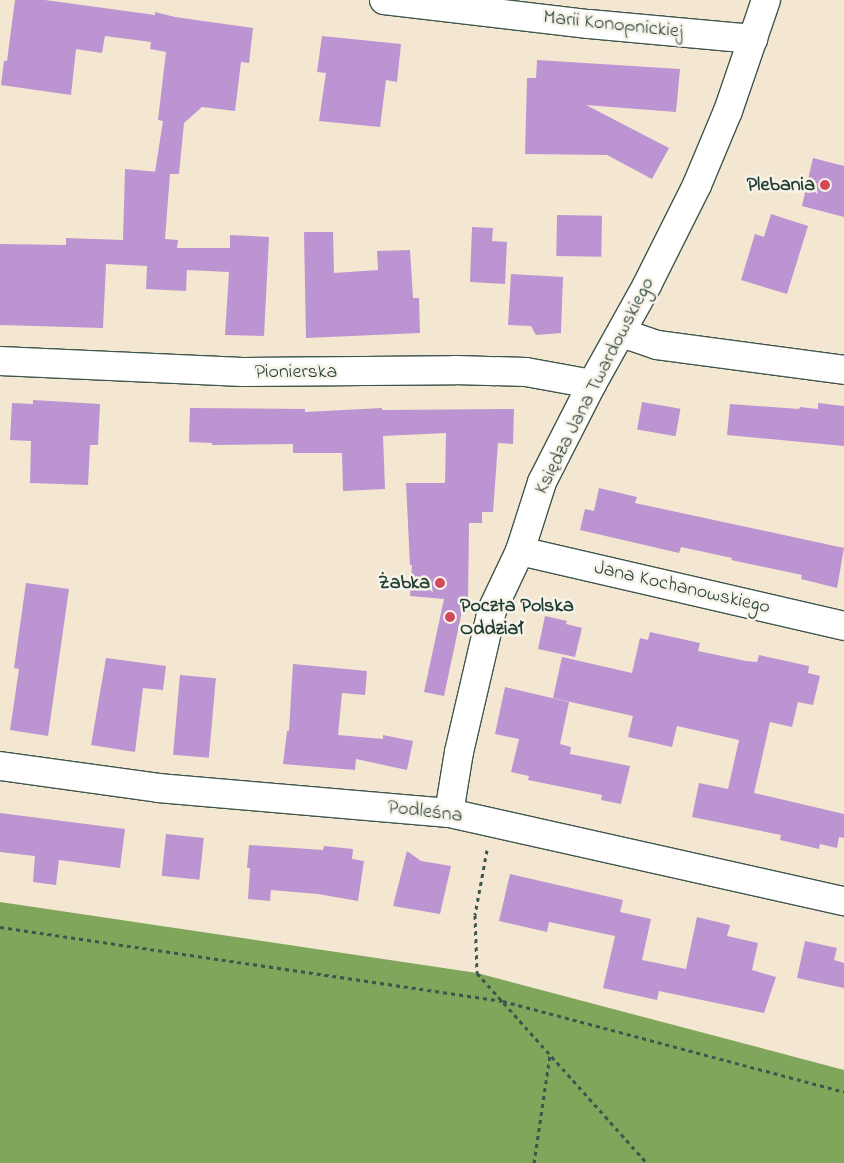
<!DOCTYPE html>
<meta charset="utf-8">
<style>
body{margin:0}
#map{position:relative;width:844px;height:1163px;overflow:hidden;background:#f4e7d2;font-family:"Indie Flower",sans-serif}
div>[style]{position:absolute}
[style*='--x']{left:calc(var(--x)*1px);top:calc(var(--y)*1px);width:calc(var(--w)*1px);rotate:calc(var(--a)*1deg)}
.forest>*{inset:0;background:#80a65c}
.building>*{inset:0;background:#bc94d1;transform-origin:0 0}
.path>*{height:3px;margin-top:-1.5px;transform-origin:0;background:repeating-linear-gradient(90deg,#3f564c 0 4px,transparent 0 8px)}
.roads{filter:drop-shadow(1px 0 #3f564c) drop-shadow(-1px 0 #3f564c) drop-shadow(0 1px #3f564c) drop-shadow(0 -1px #3f564c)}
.minor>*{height:28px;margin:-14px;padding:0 14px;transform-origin:14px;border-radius:14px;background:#fff}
.dots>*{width:14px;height:14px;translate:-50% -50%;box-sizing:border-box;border:2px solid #f7f3e8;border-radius:50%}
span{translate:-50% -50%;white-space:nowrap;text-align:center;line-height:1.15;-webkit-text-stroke:5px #f7f3e8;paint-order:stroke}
.street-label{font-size:20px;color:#1f3d34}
.poi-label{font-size:20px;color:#1f3d34;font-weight:700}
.right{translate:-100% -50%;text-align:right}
.left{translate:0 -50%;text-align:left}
</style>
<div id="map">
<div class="forest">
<i style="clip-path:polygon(0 902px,477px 973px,844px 1070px,844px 1163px,0 1163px)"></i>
</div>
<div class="building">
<i style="clip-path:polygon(15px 0,45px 0,155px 15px,155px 12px,175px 17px,253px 28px,249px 63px,241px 62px,235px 111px,202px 107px,184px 123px,179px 174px,170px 174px,165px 239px,178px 240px,177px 248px,230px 248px,230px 235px,269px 237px,264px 336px,225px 335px,229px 272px,187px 270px,186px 291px,146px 289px,147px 266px,106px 264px,103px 328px,0 325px,0 244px,66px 245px,66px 238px,123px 240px,125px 169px,170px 173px,155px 172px,163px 121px,158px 120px,166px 52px,150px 49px,151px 42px,105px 36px,102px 53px,76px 49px,71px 95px,1px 85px,4px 61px,7px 61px)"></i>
<i style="clip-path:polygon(322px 36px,401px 44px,397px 82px,386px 80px,380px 127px,319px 121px,326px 73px,317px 72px)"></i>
<i style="clip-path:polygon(537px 60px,680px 69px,676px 112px,586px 105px,669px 148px,652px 179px,607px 155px,525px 154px,527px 78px,536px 78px)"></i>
<i style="clip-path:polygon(813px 158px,844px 166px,844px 217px,802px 206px)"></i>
<i style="clip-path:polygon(771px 214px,808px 226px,787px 294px,741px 280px,755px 234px,764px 237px)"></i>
<i style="left:557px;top:215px;width:45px;height:41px;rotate:1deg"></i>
<i style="clip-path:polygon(472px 227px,493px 228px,492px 241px,507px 242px,505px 284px,470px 282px)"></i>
<i style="clip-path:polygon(304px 232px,333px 232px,334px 273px,378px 270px,377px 251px,410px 250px,413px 298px,419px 298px,420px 333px,306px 338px)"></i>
<i style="clip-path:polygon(511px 274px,563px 277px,561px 333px,536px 335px,531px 326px,508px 325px)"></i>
<i style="clip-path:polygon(33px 400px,100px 404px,98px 445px,90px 445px,88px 485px,30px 483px,31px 441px,10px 440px,12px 403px,33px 404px)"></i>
<i style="left:642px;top:402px;width:39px;height:28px;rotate:10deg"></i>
<i style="clip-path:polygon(818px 403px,844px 406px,844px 446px,727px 435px,730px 404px,799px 409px,800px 407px,818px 409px)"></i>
<i style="clip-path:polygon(190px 408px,305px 409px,305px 412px,382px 408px,382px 410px,514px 409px,513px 444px,498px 443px,493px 512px,482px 512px,482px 523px,469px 523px,468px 602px,464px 602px,444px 696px,424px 692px,444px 599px,410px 596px,412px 565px,410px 565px,406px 483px,445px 483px,446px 433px,383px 436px,385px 489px,343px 491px,342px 453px,293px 453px,293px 444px,212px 445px,212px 443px,189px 442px)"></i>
<i style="clip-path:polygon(599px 488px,637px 497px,635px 503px,844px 548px,837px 588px,801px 579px,802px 575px,731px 560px,732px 558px,681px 547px,679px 553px,580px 530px,585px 509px,594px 511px)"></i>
<i style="clip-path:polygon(26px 583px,69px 589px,48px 736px,10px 730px,19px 669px,14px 668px)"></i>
<i style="clip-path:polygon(545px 616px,567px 621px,566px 624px,582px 628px,575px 657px,538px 649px)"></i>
<i style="clip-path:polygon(650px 632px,700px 643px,698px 651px,746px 661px,757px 662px,759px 655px,809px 666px,808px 673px,820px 676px,813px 705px,798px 702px,792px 727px,770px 722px,754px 793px,844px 814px,844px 838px,839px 837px,837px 848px,820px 844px,819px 849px,780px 840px,781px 835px,692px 817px,699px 783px,728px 789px,739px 740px,677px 726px,672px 747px,628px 737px,633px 716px,553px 698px,562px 657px,632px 673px,640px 638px,648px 640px)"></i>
<i style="clip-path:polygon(106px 658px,166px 666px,163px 690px,143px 688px,135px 752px,91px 745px)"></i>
<i style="clip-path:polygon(293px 664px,367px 671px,365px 695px,342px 693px,338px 735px,383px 739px,383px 735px,413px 741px,407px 770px,356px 759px,355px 770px,283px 764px,287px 731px,289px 731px)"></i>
<i style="left:180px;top:675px;width:36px;height:80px;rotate:5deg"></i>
<i style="clip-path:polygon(505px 687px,569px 702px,560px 744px,571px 747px,570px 754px,630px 766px,621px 804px,601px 800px,602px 795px,528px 780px,529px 776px,511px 772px,519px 739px,495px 734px)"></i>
<i style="clip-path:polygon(0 813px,125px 829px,120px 868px,59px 860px,56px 885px,33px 882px,35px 856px,0 852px)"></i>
<i style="left:166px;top:834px;width:38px;height:42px;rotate:6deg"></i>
<i style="clip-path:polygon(249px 845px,323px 850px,324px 846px,353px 849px,352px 859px,364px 861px,358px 901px,318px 894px,271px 890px,270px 901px,248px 899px,250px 868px,247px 868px)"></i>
<i style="clip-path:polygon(407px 851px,421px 861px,451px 866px,440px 914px,393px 906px)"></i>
<i style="clip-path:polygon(510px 874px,623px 900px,620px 912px,651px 919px,642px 960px,686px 969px,697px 917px,730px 925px,727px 936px,758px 943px,752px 970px,776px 977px,764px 1013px,659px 991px,657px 1000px,603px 988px,615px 936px,549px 922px,547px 932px,499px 921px)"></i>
<i style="clip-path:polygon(805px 941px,837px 948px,834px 960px,844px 963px,844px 988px,797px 978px)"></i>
</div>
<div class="path">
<i style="--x:487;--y:850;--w:66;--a:100.5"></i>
<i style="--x:475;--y:915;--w:58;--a:88"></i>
<i style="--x:477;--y:973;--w:255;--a:48.2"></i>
<i style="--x:0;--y:927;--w:508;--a:8.37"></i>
<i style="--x:503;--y:1001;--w:353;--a:14.9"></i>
<i style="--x:534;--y:1163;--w:109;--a:-81.6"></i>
</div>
<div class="roads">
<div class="minor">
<i style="--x:384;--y:0;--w:206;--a:6.7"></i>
<i style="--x:589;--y:24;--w:165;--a:5.2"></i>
<i style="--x:622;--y:333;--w:37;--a:19"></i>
<i style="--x:657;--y:345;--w:189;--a:7.6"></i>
<i style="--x:0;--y:361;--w:243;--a:2.6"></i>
<i style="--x:243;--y:372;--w:212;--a:-0.5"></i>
<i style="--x:455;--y:370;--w:71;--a:1.6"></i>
<i style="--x:526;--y:372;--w:67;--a:10.3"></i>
<i style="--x:520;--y:551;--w:333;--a:13"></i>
<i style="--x:0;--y:766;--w:160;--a:7.9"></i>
<i style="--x:158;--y:788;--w:292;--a:4.9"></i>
<i style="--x:449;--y:813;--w:405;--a:12.6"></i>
<i style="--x:449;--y:813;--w:62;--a:-80.7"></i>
<i style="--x:459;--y:752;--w:146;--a:-76.9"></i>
<i style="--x:492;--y:610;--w:65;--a:-64.6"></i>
<i style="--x:520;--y:551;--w:72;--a:-72.3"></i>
<i style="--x:542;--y:482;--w:110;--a:-63"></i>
<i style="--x:592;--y:384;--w:113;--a:-60.9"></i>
<i style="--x:647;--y:285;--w:112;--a:-63.4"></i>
<i style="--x:697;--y:185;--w:80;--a:-67.3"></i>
<i style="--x:728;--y:111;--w:117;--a:-71.1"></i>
</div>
</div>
<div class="dots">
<i style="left:825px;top:185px;background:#d1495b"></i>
<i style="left:440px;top:583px;background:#d1495b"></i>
<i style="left:450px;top:617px;background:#d1495b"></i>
</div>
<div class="street-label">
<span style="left:613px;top:25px;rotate:6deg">Marii Konopnickiej</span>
<span style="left:296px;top:372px">Pionierska</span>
<span style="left:595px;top:386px;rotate:-63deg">Księdza Jana Twardowskiego</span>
<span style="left:682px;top:588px;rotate:13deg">Jana Kochanowskiego</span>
<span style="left:425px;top:812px;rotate:7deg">Podleśna</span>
</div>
<div class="poi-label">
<span class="right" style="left:815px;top:185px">Plebania</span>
<span class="right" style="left:430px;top:583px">Żabka</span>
<span class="left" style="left:460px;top:618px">Poczta Polska<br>Oddział</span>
</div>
</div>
